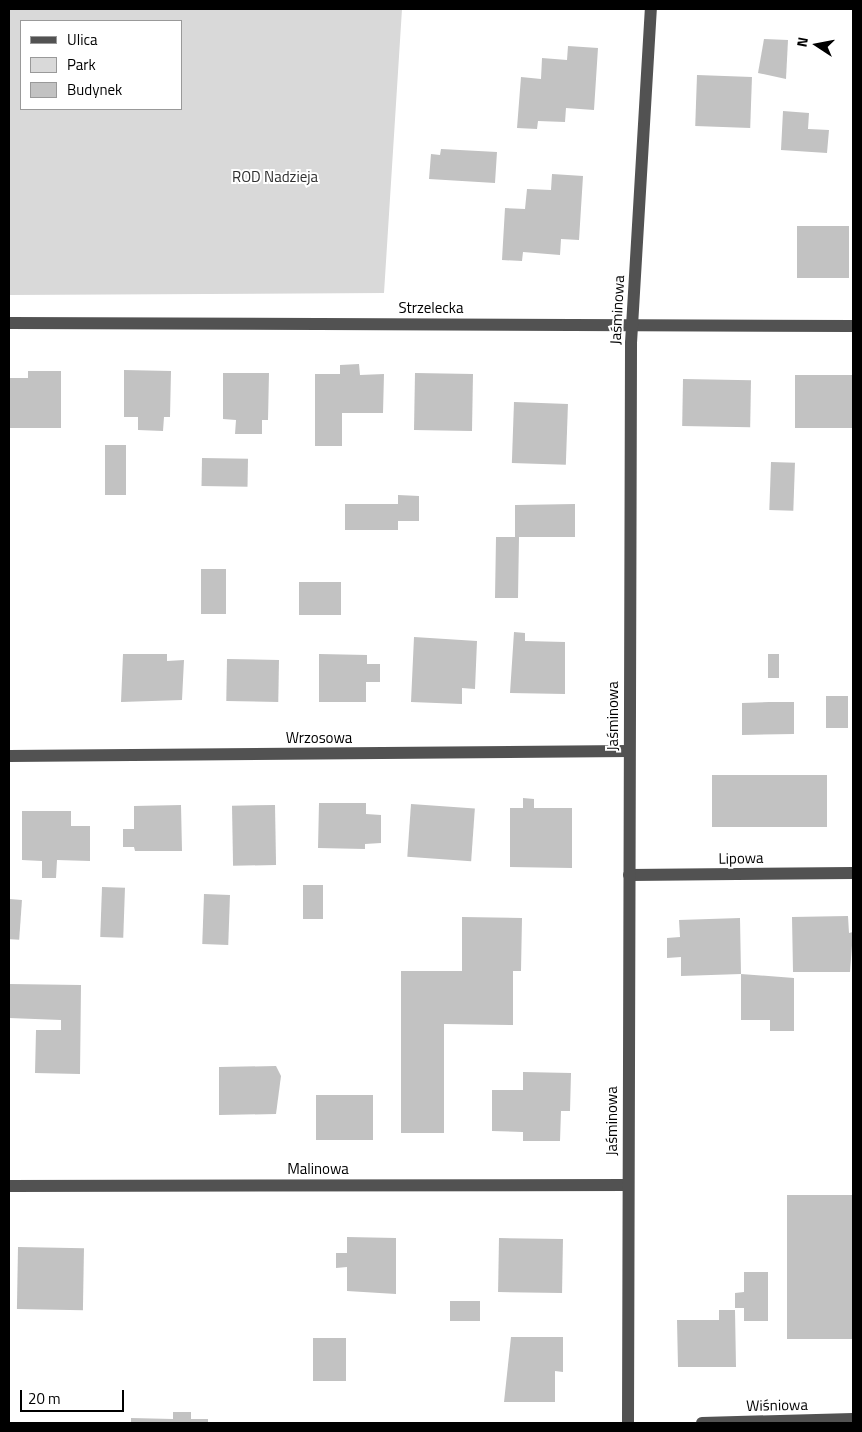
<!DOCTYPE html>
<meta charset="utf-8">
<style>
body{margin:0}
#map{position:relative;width:862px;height:1432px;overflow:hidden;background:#fff;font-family:"Titillium Web",sans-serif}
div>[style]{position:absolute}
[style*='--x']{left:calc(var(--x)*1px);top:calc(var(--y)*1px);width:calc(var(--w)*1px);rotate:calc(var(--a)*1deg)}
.green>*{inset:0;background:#d9d9d9}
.building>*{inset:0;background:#c2c2c2;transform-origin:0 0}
.minor>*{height:12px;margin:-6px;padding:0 6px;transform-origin:6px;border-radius:6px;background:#525252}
span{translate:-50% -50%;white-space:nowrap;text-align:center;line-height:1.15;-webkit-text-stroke:4px #fff;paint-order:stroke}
.park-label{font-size:15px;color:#303030}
.street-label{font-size:15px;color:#000}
.frame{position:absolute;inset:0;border:10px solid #000;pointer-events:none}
.legend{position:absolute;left:20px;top:20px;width:162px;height:90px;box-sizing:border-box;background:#fff;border:1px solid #999;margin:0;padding:6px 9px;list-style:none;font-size:15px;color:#000}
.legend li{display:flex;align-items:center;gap:10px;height:25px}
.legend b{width:25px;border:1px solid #999}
.north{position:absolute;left:792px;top:20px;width:50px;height:50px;-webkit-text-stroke:4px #fff;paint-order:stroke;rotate:281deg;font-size:14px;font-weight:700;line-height:20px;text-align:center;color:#000}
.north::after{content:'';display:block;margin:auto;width:18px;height:22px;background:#000;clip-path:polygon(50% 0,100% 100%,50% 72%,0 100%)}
.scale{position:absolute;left:20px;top:1390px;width:104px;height:22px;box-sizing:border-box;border:2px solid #000;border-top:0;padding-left:6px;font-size:15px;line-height:18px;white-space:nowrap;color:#000;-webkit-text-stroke:4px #fff;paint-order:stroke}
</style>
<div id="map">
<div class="green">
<i style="clip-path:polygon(evenodd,9px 9px,402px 9px,384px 293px,9px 295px,9px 9px,21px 21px,181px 21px,181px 109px,21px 109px,21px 21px)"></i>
</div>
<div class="building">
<i style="clip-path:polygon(764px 39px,788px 40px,786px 79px,758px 73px)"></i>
<i style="clip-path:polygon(568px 46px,598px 48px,594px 110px,566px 108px,565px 122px,538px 121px,537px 129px,517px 128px,521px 77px,541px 79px,542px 58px,567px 60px)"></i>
<i style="left:697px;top:75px;width:55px;height:51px;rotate:2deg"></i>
<i style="clip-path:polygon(783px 111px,809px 113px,808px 129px,829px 130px,827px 153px,781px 150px)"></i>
<i style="clip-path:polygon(441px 149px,497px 152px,495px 183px,429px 179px,431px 154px,440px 155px)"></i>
<i style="clip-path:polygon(552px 174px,583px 176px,579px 240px,561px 239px,560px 255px,523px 252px,522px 261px,502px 260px,505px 208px,525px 209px,527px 189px,551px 190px)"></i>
<i style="left:797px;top:226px;width:52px;height:52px"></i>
<i style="clip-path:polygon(359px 364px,360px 375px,384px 374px,383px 413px,342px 413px,342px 446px,315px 446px,315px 374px,340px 374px,340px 365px)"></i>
<i style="clip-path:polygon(124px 370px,171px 371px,170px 417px,164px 417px,163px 431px,138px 430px,138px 417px,124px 417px)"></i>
<i style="clip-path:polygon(28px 371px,61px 371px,61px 428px,9px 428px,9px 378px,28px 378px)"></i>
<i style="clip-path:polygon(223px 373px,269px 373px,268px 420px,262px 420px,262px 434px,235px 434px,236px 420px,223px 419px)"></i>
<i style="left:415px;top:373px;width:58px;height:57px;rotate:1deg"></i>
<i style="left:795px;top:375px;width:58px;height:53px"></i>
<i style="left:683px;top:379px;width:68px;height:47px;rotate:1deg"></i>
<i style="left:514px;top:402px;width:54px;height:61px;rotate:2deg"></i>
<i style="left:105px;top:445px;width:21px;height:50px"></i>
<i style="left:202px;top:458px;width:46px;height:28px;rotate:1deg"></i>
<i style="left:771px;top:462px;width:24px;height:48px;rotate:2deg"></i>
<i style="clip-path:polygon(398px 495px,419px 496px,419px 521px,398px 521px,398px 530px,345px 530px,345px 504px,398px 504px)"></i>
<i style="clip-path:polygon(575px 504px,575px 537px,519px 537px,518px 598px,495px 598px,496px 537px,515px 537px,515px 505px)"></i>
<i style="left:201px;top:569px;width:25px;height:45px"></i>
<i style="left:299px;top:582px;width:42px;height:33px"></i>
<i style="clip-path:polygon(514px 632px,525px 633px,525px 641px,565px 642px,565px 694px,510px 693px)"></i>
<i style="clip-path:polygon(414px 637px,477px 641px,475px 689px,462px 688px,462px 704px,411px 702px)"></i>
<i style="clip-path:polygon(123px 654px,167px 654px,167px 661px,184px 660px,182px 700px,121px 702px)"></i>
<i style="clip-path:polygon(319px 654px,367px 655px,367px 664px,380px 664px,380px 682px,366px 682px,366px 702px,319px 702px)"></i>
<i style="left:768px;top:654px;width:11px;height:24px"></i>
<i style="left:227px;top:659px;width:52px;height:42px;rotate:1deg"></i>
<i style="left:826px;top:696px;width:22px;height:32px"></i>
<i style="clip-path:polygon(769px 702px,794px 702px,794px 734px,742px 735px,742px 703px)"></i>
<i style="left:827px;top:775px;width:52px;height:115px;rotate:90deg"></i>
<i style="clip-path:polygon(523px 798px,534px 799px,534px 808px,572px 808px,572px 868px,510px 867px,510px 808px,523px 808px)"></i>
<i style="clip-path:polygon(319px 803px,366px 803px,366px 814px,381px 815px,381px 843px,365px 844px,365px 849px,318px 848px)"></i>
<i style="left:411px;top:804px;width:64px;height:53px;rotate:4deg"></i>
<i style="clip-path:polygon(181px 805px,182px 851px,135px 851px,134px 847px,123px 847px,123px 829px,134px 829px,134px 806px)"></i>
<i style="left:275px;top:805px;width:60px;height:43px;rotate:89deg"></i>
<i style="clip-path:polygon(22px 811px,71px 811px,71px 826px,90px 826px,90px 861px,57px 860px,56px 878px,42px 878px,42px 861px,22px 860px)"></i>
<i style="left:303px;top:885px;width:20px;height:34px"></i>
<i style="left:102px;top:887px;width:23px;height:50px;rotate:2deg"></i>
<i style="left:204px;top:894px;width:26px;height:50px;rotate:2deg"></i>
<i style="left:9px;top:899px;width:13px;height:40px;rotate:4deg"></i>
<i style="clip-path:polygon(848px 916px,849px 933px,853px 932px,850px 972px,793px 972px,792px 917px)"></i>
<i style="clip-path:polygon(462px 917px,522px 918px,521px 971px,513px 971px,513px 1025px,444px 1024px,444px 1133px,401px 1133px,401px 971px,462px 971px)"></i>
<i style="clip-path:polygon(740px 918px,741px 974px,794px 978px,794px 1031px,770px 1031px,770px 1020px,741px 1020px,741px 974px,681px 976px,681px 957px,667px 958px,667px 938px,680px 937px,679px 920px)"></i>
<i style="clip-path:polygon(9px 984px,81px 985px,80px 1074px,35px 1073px,36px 1030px,61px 1030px,61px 1020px,9px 1018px)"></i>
<i style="clip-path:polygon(276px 1066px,281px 1076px,276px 1114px,219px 1115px,219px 1067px)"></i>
<i style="clip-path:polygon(523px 1072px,571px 1073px,570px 1111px,561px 1111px,560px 1141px,523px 1141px,523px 1132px,492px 1131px,492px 1090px,523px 1090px)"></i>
<i style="left:316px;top:1095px;width:57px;height:45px"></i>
<i style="left:853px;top:1195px;width:144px;height:66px;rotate:90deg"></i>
<i style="clip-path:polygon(347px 1237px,396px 1238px,396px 1294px,347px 1291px,347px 1267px,336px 1268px,336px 1253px,347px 1253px)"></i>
<i style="left:499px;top:1238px;width:64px;height:54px;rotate:1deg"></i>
<i style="left:18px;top:1247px;width:66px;height:62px;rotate:1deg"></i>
<i style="clip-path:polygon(744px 1272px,768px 1272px,768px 1321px,744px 1321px,744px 1308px,735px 1308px,735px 1293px,744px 1292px)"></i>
<i style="left:450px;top:1301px;width:30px;height:20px"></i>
<i style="clip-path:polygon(719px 1310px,735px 1310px,736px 1367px,678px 1367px,677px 1320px,719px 1320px)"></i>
<i style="clip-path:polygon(511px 1337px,563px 1337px,563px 1372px,555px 1371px,555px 1402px,504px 1402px)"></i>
<i style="left:313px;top:1338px;width:33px;height:43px"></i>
<i style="clip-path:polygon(173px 1412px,191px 1412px,191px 1419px,208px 1419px,208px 1423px,131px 1423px,131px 1418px,173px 1419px)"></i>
</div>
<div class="minor">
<i style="--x:9;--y:323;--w:844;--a:0.2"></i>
<i style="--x:9;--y:756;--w:620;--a:-0.46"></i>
<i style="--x:629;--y:875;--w:224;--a:-0.5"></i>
<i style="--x:9;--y:1186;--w:619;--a:-0.09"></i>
<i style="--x:628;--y:1423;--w:1080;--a:-89.84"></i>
<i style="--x:631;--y:343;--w:335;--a:-86.6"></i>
<i style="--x:702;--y:1423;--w:151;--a:-1.5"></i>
</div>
<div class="park-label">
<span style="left:275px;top:177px">ROD Nadzieja</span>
</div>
<div class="street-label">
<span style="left:431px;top:308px">Strzelecka</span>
<span style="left:617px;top:310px;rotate:-87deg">Jaśminowa</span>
<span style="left:613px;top:716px;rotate:-90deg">Jaśminowa</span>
<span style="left:319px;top:738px">Wrzosowa</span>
<span style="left:741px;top:858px;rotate:-1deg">Lipowa</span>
<span style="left:612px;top:1121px;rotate:-90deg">Jaśminowa</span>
<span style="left:318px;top:1169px">Malinowa</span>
<span style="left:777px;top:1405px;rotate:-1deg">Wiśniowa</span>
</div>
<div class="frame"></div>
<ul class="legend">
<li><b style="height:6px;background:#525252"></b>Ulica</li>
<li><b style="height:14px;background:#d9d9d9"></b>Park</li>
<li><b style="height:14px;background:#c2c2c2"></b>Budynek</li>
</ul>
<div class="north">N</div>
<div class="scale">20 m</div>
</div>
